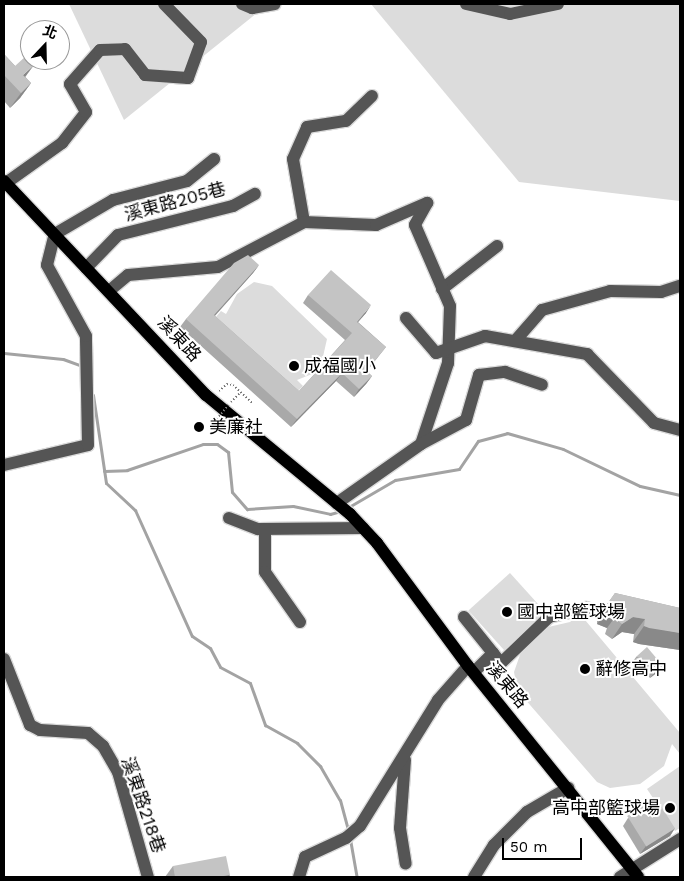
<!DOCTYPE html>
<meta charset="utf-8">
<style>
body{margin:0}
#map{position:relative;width:684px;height:881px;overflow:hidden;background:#fff;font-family:"Work Sans","Noto Sans TC",sans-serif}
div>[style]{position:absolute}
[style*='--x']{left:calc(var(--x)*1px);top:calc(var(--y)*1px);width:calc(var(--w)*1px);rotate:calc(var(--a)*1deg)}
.green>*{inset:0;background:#dcdcdc;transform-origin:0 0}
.stream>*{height:3px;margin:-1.5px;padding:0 1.5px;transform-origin:1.5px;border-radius:1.5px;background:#a3a3a3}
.path>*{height:2px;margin-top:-1px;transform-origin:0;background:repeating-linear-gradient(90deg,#777 0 1px,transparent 0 3.5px)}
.roads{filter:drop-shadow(1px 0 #dbdbdb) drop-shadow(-1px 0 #dbdbdb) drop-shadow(0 1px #dbdbdb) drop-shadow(0 -1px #dbdbdb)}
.minor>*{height:12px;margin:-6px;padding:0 6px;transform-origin:6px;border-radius:6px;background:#555}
.major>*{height:12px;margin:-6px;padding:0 6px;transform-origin:6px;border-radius:6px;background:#000}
.path-bridge>*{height:2px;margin-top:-1px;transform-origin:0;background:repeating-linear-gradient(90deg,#777 0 1px,transparent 0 3.5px)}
.wall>*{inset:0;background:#a9a9a9}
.shaded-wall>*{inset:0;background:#898989}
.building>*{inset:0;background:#c4c4c4;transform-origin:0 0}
.dots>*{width:14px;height:14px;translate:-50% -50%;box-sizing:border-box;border:2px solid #fff;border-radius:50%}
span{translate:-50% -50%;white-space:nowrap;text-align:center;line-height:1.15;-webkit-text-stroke:4px #fff;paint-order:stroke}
.street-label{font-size:18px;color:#000}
.poi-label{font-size:18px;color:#000}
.left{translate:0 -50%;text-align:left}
.right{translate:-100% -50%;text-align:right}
.frame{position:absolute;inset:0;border:5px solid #000;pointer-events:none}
.north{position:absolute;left:20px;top:20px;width:50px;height:50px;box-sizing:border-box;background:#fff;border:1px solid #999;border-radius:50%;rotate:21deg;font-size:14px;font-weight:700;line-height:20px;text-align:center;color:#000}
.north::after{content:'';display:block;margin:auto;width:18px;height:22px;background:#000;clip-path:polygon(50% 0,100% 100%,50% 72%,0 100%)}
.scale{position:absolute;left:502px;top:838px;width:80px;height:22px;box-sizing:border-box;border:2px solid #000;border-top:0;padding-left:6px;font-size:15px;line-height:18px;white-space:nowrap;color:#000;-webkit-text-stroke:4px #fff;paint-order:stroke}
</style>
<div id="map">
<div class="green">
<i style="clip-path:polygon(69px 4px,268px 4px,124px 120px)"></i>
<i style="clip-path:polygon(371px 4px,680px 4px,680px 201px,519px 182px)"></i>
<i style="clip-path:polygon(254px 282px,272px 286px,327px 339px,322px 361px,312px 374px,297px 380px,303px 386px,297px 392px,215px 318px,221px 311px,226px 314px,237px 294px)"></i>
<i style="left:510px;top:573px;width:55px;height:56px;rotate:48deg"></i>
<i style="clip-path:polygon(580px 614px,680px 733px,680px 754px,672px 744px,664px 766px,640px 784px,610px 788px,597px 782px,517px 690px,514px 672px,521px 652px,544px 628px,570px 622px)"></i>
<i style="clip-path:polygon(680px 766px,680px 828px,675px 831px,647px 789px)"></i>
</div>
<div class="stream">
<i style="--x:4;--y:353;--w:59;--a:5.8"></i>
<i style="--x:63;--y:359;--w:20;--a:20"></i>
<i style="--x:93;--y:395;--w:89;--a:81.6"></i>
<i style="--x:106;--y:483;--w:40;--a:43"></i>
<i style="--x:135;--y:510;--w:138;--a:65.7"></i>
<i style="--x:192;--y:636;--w:22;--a:34"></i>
<i style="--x:210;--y:648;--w:21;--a:62"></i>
<i style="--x:220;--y:667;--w:34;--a:28"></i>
<i style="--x:250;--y:683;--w:45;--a:70.3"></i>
<i style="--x:265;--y:725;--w:37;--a:29"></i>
<i style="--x:297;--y:743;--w:33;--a:45"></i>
<i style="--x:320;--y:766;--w:39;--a:60"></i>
<i style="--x:340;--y:800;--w:31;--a:75"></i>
<i style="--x:104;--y:471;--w:23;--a:-2"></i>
<i style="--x:127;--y:470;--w:80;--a:-18.9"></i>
<i style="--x:203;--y:444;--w:14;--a:0"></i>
<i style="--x:217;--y:444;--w:14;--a:36"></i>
<i style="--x:228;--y:452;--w:40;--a:84.3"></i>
<i style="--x:232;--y:492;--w:23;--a:49"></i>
<i style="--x:247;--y:509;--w:46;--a:-3.7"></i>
<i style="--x:293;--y:506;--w:38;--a:12"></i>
<i style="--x:330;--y:514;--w:11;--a:-15"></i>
<i style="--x:347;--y:508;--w:56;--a:-30.3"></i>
<i style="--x:395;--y:480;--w:65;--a:-9.8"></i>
<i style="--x:459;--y:469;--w:34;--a:-56"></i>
<i style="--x:478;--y:441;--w:30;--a:-15"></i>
<i style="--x:507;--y:433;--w:58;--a:15.9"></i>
<i style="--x:563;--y:449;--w:85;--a:25.7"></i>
<i style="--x:640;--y:486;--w:41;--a:12.7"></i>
<i style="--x:350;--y:839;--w:39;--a:80"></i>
</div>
<div class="path">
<i style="--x:219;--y:391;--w:11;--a:-41"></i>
<i style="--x:227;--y:384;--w:6;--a:9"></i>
<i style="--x:233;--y:385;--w:26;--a:43"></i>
<i style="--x:231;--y:402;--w:13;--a:-45"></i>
</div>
<div class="roads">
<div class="minor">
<i style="--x:242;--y:4;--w:11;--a:22"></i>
<i style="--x:252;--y:8;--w:23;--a:-10"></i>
<i style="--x:466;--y:4;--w:45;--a:12.8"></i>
<i style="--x:510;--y:14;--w:49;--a:-11.8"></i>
<i style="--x:6;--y:183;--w:69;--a:-35.5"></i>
<i style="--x:62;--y:143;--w:39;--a:-52"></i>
<i style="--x:86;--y:112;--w:32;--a:-120"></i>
<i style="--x:70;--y:84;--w:45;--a:-48.6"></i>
<i style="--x:100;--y:50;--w:25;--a:-2"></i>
<i style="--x:125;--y:49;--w:33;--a:52"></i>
<i style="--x:145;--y:75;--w:43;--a:4"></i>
<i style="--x:188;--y:78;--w:38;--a:-70"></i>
<i style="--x:201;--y:42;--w:53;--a:-134.2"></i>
<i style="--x:304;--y:222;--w:64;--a:-99.9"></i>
<i style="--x:293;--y:159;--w:35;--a:-66"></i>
<i style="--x:307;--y:127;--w:39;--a:-9"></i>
<i style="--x:346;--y:121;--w:36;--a:-44"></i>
<i style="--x:86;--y:268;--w:46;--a:-45.9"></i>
<i style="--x:118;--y:235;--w:119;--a:-14.2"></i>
<i style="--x:233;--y:206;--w:25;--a:-29"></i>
<i style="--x:442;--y:289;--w:70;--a:-38"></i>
<i style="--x:109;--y:291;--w:25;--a:-40"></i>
<i style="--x:128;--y:275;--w:90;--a:-5.1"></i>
<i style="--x:218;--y:267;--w:97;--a:-27.6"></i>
<i style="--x:304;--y:222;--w:72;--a:2.4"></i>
<i style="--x:376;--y:225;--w:56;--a:-23.3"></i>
<i style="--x:427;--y:203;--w:25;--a:119"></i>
<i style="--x:415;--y:225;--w:88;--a:66.6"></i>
<i style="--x:450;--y:306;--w:57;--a:92"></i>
<i style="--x:448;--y:363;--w:85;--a:108.4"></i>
<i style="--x:421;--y:444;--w:103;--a:144.9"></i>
<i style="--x:406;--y:318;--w:46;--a:49.4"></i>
<i style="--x:436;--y:353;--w:52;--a:-19.1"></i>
<i style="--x:485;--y:336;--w:104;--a:10"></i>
<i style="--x:587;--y:354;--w:96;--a:45.8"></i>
<i style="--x:654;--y:423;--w:27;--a:15"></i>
<i style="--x:515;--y:341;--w:41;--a:-48.9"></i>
<i style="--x:542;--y:310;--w:71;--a:-15.6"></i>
<i style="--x:610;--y:291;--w:51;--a:1.1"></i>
<i style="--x:661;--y:292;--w:20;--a:-18"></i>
<i style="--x:421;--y:444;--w:51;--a:-28.1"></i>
<i style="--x:466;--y:420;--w:47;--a:-73.9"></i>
<i style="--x:479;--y:375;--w:26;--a:-7"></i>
<i style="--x:505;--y:372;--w:39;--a:19"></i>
<i style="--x:4;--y:465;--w:86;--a:-13.4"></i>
<i style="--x:88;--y:445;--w:109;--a:-91.1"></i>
<i style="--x:86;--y:336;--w:81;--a:-118.8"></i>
<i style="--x:47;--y:265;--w:32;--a:-76"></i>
<i style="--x:55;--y:234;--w:67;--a:-30.4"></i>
<i style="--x:113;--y:200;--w:76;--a:-14.4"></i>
<i style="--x:187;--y:181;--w:35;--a:-39"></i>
<i style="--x:229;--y:518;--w:31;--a:21"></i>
<i style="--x:258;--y:529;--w:105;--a:-0.5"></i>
<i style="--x:265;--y:529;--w:43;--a:90"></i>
<i style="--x:265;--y:572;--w:61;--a:55"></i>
<i style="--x:464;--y:617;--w:59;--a:51.2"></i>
<i style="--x:501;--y:663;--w:66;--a:-43.8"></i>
<i style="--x:549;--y:617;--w:38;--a:-14"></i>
<i style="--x:586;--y:608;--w:9;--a:18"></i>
<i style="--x:4;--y:659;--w:71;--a:68.5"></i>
<i style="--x:30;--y:725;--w:11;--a:27"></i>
<i style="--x:40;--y:730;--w:48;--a:3.6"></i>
<i style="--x:88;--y:733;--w:20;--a:41"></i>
<i style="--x:103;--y:746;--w:30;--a:60"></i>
<i style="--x:118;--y:772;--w:109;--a:74.1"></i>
<i style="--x:474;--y:672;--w:27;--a:-45"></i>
<i style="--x:405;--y:760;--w:68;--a:94.2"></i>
<i style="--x:400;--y:828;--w:36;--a:81"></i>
<i style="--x:299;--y:877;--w:21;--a:-73"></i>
<i style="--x:305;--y:857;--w:45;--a:-24.9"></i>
<i style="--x:346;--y:838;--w:18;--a:-41"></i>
<i style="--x:360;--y:826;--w:148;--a:-58.2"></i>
<i style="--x:438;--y:700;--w:45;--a:-48.6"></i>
<i style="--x:474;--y:877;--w:38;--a:-58"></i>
<i style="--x:494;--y:845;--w:47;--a:-45"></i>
<i style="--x:527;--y:812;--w:48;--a:-30.3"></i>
<i style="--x:620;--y:877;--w:71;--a:-32.3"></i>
</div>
<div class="major">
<i style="--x:4;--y:181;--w:294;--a:46.7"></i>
<i style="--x:206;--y:395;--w:187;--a:39.6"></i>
<i style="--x:350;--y:514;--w:40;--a:47"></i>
<i style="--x:377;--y:543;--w:153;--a:53.5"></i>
<i style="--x:468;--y:666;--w:271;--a:51.1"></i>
</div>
</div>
<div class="path-bridge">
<i style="--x:217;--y:419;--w:19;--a:-51"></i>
</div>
<div class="wall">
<i style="clip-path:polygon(4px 54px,31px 83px,20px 98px,10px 108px,4px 101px)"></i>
<i style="clip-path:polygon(259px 265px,253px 273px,215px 316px,299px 391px,345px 340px,303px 303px,308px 295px,366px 313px,358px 322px,386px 347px,367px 371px,372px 376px,366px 384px,354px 397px,336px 381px,291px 427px,180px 327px,186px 319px)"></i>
<i style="clip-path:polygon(615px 593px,680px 608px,680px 650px,639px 644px,633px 642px,634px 634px,622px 632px,612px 639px,605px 634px,607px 628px,597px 624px,597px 619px)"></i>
<i style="clip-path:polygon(637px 656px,659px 671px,650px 678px,633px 661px)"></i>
<i style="clip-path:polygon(628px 818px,675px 828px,670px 836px,640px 854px,623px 826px)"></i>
<i style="clip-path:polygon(173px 866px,230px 875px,228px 877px,165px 877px)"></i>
</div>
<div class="shaded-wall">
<i style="clip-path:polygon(34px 65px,23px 80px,23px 75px)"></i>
<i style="clip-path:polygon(31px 83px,20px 98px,10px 108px,21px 93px)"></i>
<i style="clip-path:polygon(259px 265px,253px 273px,208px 323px,214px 315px)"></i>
<i style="clip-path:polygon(371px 305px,366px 313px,351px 330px,357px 322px)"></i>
<i style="clip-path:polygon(342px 373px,336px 381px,291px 427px,297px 419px)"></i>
<i style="clip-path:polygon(372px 376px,366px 384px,354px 397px,359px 389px)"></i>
<i style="clip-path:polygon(608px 609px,618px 613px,607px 628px,597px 624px)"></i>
<i style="clip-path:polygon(633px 617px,645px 619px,634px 634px,622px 632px,612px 639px,622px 624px)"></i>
<i style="clip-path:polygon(644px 626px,680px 633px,680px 650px,639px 644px,633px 642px)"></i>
<i style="clip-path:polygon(663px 666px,659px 671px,650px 678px,654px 673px)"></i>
<i style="clip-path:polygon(675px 828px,670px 836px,640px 854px,646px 846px)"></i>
<i style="clip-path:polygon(230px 875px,228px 877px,217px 877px)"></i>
</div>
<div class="building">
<i style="clip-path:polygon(4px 54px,15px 66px,26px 56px,34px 65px,23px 75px,31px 83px,21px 93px,4px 75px)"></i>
<i style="clip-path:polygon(248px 255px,259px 265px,214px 315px,299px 391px,352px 333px,308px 295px,331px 270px,371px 305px,357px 322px,386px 347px,366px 371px,372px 376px,359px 389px,342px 373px,297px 419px,186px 319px,234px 263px)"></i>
<i style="clip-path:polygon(615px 593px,680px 608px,680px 633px,649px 628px,644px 626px,645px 619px,633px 617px,622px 624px,616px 619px,618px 613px,608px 609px,607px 604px)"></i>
<i style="clip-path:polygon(647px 647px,663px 666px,654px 673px,637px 656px)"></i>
<i style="left:656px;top:798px;width:36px;height:34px;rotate:58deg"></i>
<i style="clip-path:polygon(226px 856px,230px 875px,217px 877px,175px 877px,173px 866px)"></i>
</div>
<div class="dots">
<i style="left:294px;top:366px;background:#000"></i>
<i style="left:199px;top:427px;background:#000"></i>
<i style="left:507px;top:612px;background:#000"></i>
<i style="left:585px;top:669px;background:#000"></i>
<i style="left:670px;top:808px;background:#000"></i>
</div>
<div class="street-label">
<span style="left:175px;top:202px;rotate:-15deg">溪東路205巷</span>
<span style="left:179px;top:339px;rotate:47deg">溪東路</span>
<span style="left:507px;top:685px;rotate:50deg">溪東路</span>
<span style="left:143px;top:805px;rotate:71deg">溪東路218巷</span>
</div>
<div class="poi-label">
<span class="left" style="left:304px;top:366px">成福國小</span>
<span class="left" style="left:209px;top:427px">美廉社</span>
<span class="left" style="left:517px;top:612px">國中部籃球場</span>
<span class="left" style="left:595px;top:669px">辭修高中</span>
<span class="right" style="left:660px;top:808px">高中部籃球場</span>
</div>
<div class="frame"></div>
<div class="north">北</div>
<div class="scale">50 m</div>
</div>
